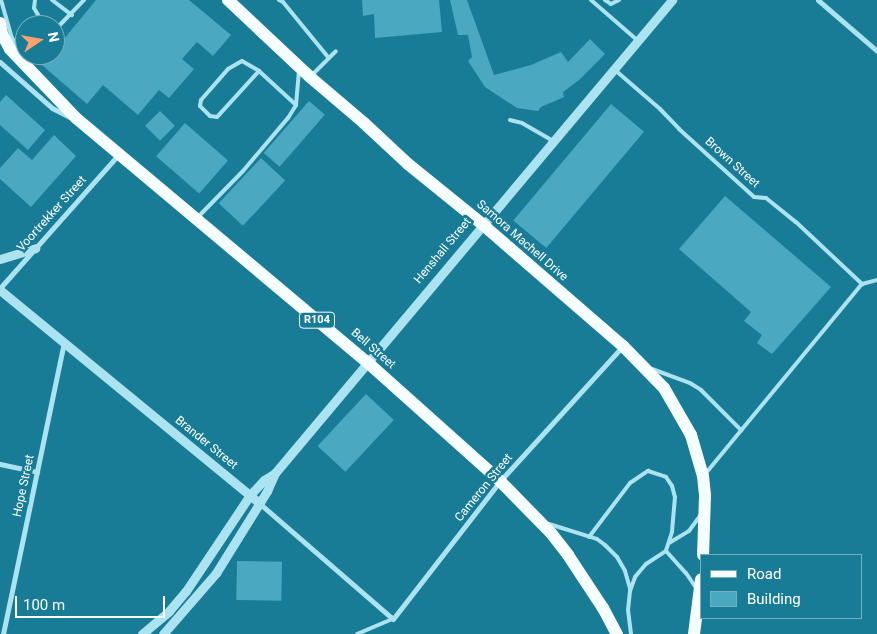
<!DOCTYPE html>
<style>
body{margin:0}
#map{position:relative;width:877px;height:634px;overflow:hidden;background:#197c97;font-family:Roboto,sans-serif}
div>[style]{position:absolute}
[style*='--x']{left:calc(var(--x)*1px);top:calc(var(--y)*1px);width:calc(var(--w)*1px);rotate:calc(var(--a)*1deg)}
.building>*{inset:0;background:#4aa8c1;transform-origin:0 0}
.service>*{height:4px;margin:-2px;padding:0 2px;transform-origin:2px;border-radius:2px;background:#ace3f1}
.minor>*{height:5px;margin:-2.5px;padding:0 2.5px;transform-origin:2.5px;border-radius:2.5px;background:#ace3f1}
.tertiary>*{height:9px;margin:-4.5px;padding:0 4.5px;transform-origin:4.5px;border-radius:4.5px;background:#ace3f1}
.primary>*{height:12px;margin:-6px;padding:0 6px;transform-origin:6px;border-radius:6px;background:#f6fdff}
span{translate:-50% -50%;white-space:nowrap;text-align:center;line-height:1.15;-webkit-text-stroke:5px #197c97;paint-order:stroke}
.shield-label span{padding:1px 4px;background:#197c97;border:1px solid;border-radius:4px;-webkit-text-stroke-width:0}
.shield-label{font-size:11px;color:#fff;font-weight:700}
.street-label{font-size:12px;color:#fff}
.legend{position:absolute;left:700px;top:554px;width:162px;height:65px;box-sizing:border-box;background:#197c97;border:1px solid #75b0c1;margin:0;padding:6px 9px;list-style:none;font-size:15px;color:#fff}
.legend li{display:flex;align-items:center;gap:10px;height:25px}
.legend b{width:25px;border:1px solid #75b0c1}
.north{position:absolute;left:15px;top:15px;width:50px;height:50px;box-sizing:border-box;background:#197c97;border:1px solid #75b0c1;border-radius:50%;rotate:78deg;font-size:14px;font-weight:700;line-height:20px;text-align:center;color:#fff}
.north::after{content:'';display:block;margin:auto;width:18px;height:22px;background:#ffa16c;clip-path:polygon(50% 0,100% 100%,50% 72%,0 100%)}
.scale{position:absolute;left:15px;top:596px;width:150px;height:22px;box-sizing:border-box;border:2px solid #fff;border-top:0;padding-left:6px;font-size:15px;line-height:18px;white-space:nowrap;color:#fff;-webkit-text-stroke:4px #197c97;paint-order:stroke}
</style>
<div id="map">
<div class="building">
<i style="clip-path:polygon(96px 0,189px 0,231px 35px,213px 56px,197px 42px,182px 59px,194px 69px,169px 98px,159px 90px,138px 115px,103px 85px,87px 104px,34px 58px,37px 55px,55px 55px,55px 42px,59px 45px)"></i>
<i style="clip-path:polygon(362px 0,439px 0,442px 32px,375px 38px,374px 14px,363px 16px)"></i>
<i style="clip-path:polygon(450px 0,467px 0,494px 75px,531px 65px,561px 52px,568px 62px,590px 39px,605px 54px,579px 80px,563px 92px,564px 97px,541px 107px,538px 111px,517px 108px,485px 87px,468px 61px,472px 57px,468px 35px,458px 35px)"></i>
<i style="clip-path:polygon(6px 95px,45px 130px,28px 150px,0 125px,0 102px)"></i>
<i style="left:309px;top:101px;width:21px;height:69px;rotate:41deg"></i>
<i style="left:611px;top:104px;width:43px;height:152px;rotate:40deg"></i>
<i style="left:160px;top:111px;width:21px;height:21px;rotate:45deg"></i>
<i style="left:185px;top:123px;width:57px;height:44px;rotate:41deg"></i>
<i style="clip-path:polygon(54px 135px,76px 156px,31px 207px,0 179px,0 168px,18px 148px,32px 160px)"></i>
<i style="left:261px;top:158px;width:33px;height:62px;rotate:43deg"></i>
<i style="clip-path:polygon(725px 196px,831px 287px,772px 354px,757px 343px,762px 335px,744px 321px,751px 312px,679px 249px)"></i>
<i style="left:366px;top:394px;width:38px;height:71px;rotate:43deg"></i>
<i style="left:237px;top:561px;width:45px;height:39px;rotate:1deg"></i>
</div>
<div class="service">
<i style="--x:1;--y:0;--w:40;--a:74"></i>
<i style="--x:12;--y:38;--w:7;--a:56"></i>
<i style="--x:16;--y:44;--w:10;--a:29"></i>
<i style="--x:35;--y:0;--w:8;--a:97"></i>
<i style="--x:34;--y:8;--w:20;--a:60"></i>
<i style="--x:52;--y:0;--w:25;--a:37"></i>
<i style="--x:279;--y:0;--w:4;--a:27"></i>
<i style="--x:283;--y:2;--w:71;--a:50.7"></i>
<i style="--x:591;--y:0;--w:61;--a:41"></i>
<i style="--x:605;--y:0;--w:7;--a:34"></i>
<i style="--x:611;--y:4;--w:9;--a:-27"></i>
<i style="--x:55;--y:30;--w:42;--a:-46"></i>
<i style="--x:615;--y:70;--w:60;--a:40.9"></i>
<i style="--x:660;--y:109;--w:28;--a:46"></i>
<i style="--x:679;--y:129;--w:101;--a:42.2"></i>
<i style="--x:754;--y:197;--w:12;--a:5"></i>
<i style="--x:766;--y:198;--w:38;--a:39"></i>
<i style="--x:796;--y:222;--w:91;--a:43.2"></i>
<i style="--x:259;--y:71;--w:62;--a:132.4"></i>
<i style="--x:217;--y:117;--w:7;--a:-172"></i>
<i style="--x:210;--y:116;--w:14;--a:-135"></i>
<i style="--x:200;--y:106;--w:6;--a:-81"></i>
<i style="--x:201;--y:100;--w:41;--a:-48.9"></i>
<i style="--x:228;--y:69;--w:16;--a:-30"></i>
<i style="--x:242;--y:61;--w:20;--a:30"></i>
<i style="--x:259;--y:71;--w:50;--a:42.6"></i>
<i style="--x:311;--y:76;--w:35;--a:-45"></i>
<i style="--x:510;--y:120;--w:12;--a:14"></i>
<i style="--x:522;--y:123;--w:34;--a:30"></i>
<i style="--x:198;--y:217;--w:64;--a:-45.6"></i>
<i style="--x:243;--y:171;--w:70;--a:-49.7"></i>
<i style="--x:288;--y:118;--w:15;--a:-58"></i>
<i style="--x:296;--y:105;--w:34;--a:-85"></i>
<i style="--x:862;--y:284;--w:16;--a:-15"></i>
<i style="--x:652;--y:369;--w:40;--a:20.2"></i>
<i style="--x:690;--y:383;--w:13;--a:32"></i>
<i style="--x:701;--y:390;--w:57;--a:45"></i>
<i style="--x:706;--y:473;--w:245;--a:-50.5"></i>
<i style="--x:549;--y:524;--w:50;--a:17.4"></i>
<i style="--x:597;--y:539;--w:10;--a:37"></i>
<i style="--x:605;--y:545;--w:17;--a:45"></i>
<i style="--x:617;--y:557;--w:16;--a:60"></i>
<i style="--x:625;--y:571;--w:19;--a:74"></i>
<i style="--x:589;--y:537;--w:68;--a:-52.8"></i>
<i style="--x:630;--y:483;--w:22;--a:-34"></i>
<i style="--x:648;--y:471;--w:19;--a:18"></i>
<i style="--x:666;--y:477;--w:11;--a:56"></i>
<i style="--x:672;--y:486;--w:11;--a:75"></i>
<i style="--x:675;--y:497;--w:35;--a:95"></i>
<i style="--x:672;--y:532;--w:20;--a:108"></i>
<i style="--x:669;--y:543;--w:23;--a:-31"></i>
<i style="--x:689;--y:531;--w:19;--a:-54"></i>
<i style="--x:357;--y:634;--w:39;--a:-23"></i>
<i style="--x:631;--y:634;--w:24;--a:-97"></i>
<i style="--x:628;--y:610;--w:19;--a:-84"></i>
<i style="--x:630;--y:591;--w:15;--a:-70"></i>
<i style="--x:635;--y:577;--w:17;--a:-50"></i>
<i style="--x:646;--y:564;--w:24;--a:-33"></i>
<i style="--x:666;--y:551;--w:30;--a:48"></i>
<i style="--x:686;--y:573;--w:18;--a:56"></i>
</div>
<div class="minor">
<i style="--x:818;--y:0;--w:78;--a:40.8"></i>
<i style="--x:0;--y:62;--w:69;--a:41.5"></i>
<i style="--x:52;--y:108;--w:20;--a:27"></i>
<i style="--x:0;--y:288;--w:179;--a:-48.4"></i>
<i style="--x:0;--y:464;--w:38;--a:12"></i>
<i style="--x:259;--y:503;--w:177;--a:40.9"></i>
<i style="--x:393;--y:619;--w:175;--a:-52.2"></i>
<i style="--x:500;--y:481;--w:183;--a:-47.7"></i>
<i style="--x:3;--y:634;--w:297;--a:-78.2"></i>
</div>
<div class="tertiary">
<i style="--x:0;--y:259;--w:37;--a:-17"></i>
<i style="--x:0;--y:290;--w:335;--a:39.4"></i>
<i style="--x:142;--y:634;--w:35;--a:-40"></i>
<i style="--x:169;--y:611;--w:26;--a:-50"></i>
<i style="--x:186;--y:591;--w:115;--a:-56.3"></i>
<i style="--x:250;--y:495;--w:21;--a:-47"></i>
<i style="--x:264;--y:480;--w:13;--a:-32"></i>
<i style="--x:275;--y:473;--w:618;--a:-49.99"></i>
<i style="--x:163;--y:634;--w:81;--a:-49"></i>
<i style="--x:216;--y:573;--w:97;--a:-58.1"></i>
<i style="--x:267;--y:491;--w:20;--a:-66"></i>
</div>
<div class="primary">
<i style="--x:228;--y:0;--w:112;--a:43.2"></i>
<i style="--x:310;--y:77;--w:71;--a:40.4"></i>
<i style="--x:364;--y:123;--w:60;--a:43"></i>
<i style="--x:408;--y:164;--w:95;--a:39"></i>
<i style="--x:482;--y:224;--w:186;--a:40.9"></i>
<i style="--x:623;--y:346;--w:59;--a:45.7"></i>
<i style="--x:664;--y:388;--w:54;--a:60.1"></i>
<i style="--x:691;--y:435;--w:43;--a:73.7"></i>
<i style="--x:703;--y:476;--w:20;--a:84"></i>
<i style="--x:705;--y:496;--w:59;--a:91.9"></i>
<i style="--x:0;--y:23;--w:11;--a:80"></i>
<i style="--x:2;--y:34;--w:17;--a:62"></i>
<i style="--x:10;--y:49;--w:95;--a:46.3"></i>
<i style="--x:76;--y:118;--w:378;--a:40"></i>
<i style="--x:366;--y:361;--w:180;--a:41.8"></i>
<i style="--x:500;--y:481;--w:73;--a:45.6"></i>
<i style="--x:551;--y:533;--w:28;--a:52"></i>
<i style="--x:568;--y:555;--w:64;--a:56.6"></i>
<i style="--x:603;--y:608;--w:30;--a:62"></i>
<i style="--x:694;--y:634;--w:55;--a:-82.7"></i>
</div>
<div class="shield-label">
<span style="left:317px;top:320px">R104</span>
</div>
<div class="street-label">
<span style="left:732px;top:163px;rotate:42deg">Brown Street</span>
<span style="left:52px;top:214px;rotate:-48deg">Voortrekker Street</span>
<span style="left:522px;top:241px;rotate:41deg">Samora Machell Drive</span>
<span style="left:443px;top:251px;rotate:-50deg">Henshall Street</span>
<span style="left:373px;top:349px;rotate:41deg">Bell Street</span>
<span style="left:206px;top:443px;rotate:39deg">Brander Street</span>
<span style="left:24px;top:486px;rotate:-78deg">Hope Street</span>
<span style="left:484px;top:488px;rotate:-51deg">Cameron Street</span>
</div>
<ul class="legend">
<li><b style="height:6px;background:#f6fdff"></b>Road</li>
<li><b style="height:14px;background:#4aa8c1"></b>Building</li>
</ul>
<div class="north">N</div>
<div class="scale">100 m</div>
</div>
